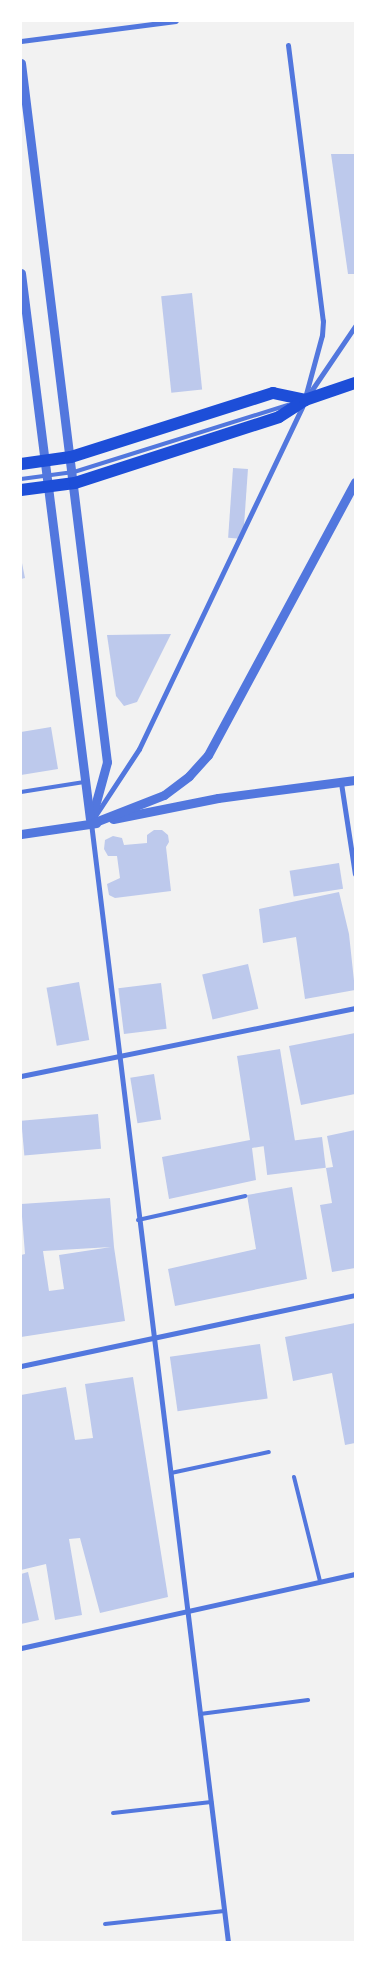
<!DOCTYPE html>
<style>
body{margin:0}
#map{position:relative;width:376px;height:1963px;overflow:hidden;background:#f2f2f2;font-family:Spectral,serif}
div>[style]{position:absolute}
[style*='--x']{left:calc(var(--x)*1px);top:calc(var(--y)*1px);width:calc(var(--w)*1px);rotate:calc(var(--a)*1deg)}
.building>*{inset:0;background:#bdc9ec;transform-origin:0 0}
.service>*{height:4px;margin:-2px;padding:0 2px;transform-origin:2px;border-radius:2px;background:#5277de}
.minor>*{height:5px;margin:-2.5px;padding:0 2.5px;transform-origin:2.5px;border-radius:2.5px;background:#5277de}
.tertiary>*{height:9px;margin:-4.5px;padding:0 4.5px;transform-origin:4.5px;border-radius:4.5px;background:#5277de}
.primary>*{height:12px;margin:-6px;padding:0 6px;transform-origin:6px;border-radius:6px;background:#1d4ed8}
span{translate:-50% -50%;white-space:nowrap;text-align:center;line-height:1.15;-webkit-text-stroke:4px #fff;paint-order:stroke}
.frame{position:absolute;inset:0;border:22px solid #fff;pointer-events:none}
</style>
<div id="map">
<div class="building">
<i style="clip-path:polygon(331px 154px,355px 154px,355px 274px,348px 274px)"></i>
<i style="left:192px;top:293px;width:97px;height:31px;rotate:84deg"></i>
<i style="left:233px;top:468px;width:15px;height:70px;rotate:4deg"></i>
<i style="clip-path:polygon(21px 558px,25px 578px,21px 579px)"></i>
<i style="clip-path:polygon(171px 634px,137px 702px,124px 706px,116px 696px,107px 635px)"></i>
<i style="clip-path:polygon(51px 727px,58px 769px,21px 775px,21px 732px)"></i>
<i style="clip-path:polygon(154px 830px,162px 830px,168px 835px,169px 842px,166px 847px,171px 891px,115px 898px,109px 895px,107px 884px,120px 878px,117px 856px,108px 856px,104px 849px,105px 840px,113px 836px,122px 838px,124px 845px,147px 843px,147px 835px)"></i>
<i style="left:339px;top:863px;width:26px;height:50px;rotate:81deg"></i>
<i style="clip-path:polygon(339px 892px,349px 934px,355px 990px,305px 999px,296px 937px,263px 943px,259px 909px)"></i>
<i style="left:248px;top:964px;width:46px;height:47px;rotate:77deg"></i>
<i style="left:79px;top:982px;width:59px;height:33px;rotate:80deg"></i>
<i style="left:161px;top:983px;width:46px;height:43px;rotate:83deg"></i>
<i style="clip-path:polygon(355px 1033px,355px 1094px,301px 1105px,289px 1046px)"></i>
<i style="clip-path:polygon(280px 1049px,295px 1141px,252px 1148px,256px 1180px,169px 1199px,162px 1157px,250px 1140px,237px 1056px)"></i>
<i style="left:154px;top:1074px;width:46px;height:24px;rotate:81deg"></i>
<i style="left:98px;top:1114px;width:35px;height:77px;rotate:85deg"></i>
<i style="clip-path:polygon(355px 1130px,355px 1268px,332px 1272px,320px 1205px,332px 1203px,326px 1168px,333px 1167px,327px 1136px)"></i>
<i style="left:322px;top:1137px;width:31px;height:59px;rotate:83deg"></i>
<i style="clip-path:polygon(292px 1187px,307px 1279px,175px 1306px,168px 1269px,256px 1249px,247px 1195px)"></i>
<i style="clip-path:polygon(evenodd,110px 1198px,114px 1247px,125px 1321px,21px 1337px,21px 1255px,25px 1254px,21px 1204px,110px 1198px,111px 1247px,59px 1255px,64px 1289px,49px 1291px,43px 1251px,111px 1247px)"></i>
<i style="clip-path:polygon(355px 1323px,355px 1443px,345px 1445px,332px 1373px,293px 1381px,285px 1337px)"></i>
<i style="left:260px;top:1344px;width:55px;height:91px;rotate:82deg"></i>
<i style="clip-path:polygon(133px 1377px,168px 1597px,100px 1613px,80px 1538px,69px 1539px,82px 1615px,55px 1620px,46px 1564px,21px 1570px,21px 1395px,66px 1387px,75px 1440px,93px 1438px,85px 1384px)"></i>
<i style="clip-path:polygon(28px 1572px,39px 1620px,21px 1624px,21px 1574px)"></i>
</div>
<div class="service">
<i style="--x:21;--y:479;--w:53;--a:-7.5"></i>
<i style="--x:74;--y:472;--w:224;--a:-17.4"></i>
<i style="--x:21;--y:792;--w:64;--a:-9"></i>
<i style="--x:138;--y:1220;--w:110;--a:-12.6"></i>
<i style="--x:171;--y:1473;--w:100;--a:-12.1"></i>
<i style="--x:294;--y:1477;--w:107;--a:76"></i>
<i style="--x:200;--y:1714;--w:109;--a:-7.4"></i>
<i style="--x:113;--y:1813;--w:99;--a:-6.4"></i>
<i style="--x:105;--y:1924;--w:120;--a:-6.2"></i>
</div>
<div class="minor">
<i style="--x:21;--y:41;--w:156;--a:-7.4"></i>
<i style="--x:288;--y:45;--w:278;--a:82.8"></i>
<i style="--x:323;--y:321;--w:14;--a:94"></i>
<i style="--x:322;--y:335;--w:61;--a:105.2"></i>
<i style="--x:307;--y:397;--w:86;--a:-55.9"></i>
<i style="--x:341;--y:783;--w:92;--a:81.3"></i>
<i style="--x:95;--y:816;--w:80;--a:-56.7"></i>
<i style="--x:139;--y:749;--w:379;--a:-64.5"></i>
<i style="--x:91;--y:823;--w:1127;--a:83.02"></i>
<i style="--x:21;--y:1076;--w:341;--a:-11.5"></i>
<i style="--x:21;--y:1366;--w:341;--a:-12"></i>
<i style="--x:21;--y:1648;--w:342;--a:-12.5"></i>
</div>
<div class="tertiary">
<i style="--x:21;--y:63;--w:704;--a:82.99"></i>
<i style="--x:107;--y:762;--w:64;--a:105.3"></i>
<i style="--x:21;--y:273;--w:550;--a:82.8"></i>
<i style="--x:113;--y:819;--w:107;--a:-11.3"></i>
<i style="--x:218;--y:798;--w:138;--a:-7.5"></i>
<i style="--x:90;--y:824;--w:79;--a:-21.4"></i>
<i style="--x:164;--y:795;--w:31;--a:-37"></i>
<i style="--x:189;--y:776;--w:28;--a:-48"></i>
<i style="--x:208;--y:755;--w:310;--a:-61.7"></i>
<i style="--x:21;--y:834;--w:76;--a:-8.3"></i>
</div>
<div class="primary">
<i style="--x:21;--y:464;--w:50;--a:-8"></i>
<i style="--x:71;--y:457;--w:212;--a:-17.6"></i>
<i style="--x:273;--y:393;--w:33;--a:12"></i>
<i style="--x:21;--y:490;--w:54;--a:-7.4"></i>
<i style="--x:75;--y:483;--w:214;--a:-17.9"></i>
<i style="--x:279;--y:417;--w:31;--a:-33"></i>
<i style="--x:305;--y:400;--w:53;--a:-18.8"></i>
</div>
<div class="frame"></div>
</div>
